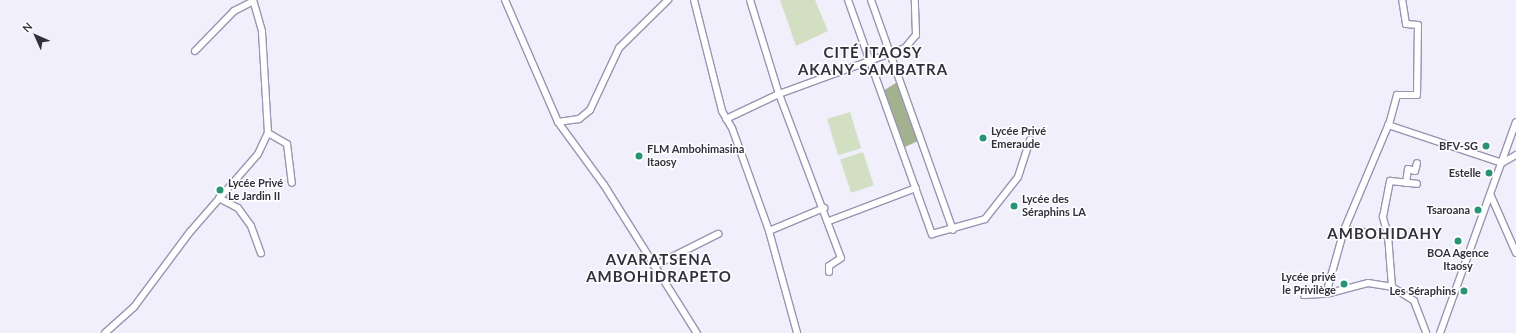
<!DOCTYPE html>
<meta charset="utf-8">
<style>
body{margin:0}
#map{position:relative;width:1516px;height:333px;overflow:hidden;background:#f0effb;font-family:Lato,sans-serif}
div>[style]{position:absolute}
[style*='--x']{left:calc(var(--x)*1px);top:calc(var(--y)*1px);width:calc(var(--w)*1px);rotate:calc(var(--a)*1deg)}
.green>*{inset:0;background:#d2dfc2;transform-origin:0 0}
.forest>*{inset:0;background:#a3b28e}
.roads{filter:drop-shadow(1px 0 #9895b1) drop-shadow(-1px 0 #9895b1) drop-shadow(0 1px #9895b1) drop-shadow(0 -1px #9895b1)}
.minor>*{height:6px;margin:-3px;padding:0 3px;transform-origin:3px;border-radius:3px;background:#fff}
.dots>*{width:11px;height:11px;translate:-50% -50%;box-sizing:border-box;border:2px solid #fff;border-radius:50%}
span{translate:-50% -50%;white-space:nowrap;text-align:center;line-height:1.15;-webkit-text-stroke:3px #fff;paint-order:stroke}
.poi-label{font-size:11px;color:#32303c;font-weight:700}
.left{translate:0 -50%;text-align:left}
.right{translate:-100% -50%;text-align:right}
.district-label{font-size:15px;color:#32303c;font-weight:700;letter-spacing:1px}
.north{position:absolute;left:16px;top:16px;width:40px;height:40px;-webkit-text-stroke:3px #fff;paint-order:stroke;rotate:315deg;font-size:11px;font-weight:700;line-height:16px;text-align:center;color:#32303c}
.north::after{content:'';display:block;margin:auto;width:14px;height:18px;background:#32303c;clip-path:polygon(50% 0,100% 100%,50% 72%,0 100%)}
</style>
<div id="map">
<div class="green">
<i style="clip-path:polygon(780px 0,815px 0,828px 31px,796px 46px)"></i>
<i style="left:850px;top:112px;width:38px;height:24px;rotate:73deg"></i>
<i style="left:863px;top:152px;width:35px;height:24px;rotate:72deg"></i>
</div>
<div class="forest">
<i style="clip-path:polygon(899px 81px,920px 140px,905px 147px,883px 91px)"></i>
</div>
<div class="roads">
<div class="minor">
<i style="--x:505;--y:0;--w:133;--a:66.5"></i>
<i style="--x:558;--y:122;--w:78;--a:53.9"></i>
<i style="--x:604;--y:185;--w:175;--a:57.9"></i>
<i style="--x:694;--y:0;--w:114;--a:75.8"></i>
<i style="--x:722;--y:111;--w:20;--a:60"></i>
<i style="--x:732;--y:128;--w:109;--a:70.2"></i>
<i style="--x:769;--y:231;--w:106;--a:74.6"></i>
<i style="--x:750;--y:0;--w:98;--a:72.9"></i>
<i style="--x:779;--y:94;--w:175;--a:69.3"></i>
<i style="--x:841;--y:258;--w:14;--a:146"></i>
<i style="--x:829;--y:266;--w:6;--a:90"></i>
<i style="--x:848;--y:0;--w:249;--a:70.3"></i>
<i style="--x:932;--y:234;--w:55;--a:-15.8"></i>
<i style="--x:985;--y:219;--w:53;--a:-51.8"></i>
<i style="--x:1018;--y:177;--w:39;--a:-72"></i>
<i style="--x:871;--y:0;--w:244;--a:70.4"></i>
<i style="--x:195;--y:51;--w:56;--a:-45.7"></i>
<i style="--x:234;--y:11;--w:20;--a:-27"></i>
<i style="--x:726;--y:119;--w:59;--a:-25.3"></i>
<i style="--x:779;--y:94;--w:134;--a:-20.1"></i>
<i style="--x:905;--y:48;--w:17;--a:-50"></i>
<i style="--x:916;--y:35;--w:35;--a:-92"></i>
<i style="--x:558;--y:122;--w:21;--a:-8"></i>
<i style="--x:579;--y:119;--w:14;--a:-39"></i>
<i style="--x:590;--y:110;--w:68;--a:-64.9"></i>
<i style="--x:619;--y:48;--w:69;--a:-44.4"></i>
<i style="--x:1388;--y:125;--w:120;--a:18.4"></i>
<i style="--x:1502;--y:163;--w:16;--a:-30"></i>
<i style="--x:268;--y:133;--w:22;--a:30"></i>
<i style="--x:287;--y:144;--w:39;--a:83"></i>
<i style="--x:1406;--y:183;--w:14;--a:-82"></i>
<i style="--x:1408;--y:169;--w:7;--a:16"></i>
<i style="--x:1415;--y:171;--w:8;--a:-76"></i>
<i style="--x:1491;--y:196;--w:62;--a:66.3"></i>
<i style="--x:219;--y:198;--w:21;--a:28"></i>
<i style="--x:238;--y:208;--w:22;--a:54"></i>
<i style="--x:251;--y:226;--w:29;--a:70"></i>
<i style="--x:829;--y:221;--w:93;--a:-20.8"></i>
<i style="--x:1344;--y:230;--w:44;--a:6.5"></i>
<i style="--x:1388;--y:235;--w:52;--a:85.6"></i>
<i style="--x:769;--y:231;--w:60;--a:-22.7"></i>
<i style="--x:1388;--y:235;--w:19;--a:-106"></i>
<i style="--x:1383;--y:217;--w:37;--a:-79"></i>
<i style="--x:1390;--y:181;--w:27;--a:6"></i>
<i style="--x:654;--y:266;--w:72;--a:-26.6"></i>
<i style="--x:1326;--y:294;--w:43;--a:-14.7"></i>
<i style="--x:1368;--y:283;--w:24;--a:9"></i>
<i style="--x:1392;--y:287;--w:26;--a:32"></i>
<i style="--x:1414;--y:301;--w:34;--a:69"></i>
<i style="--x:1304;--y:295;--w:22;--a:-3"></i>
<i style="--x:1326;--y:294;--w:66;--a:-74.3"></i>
<i style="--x:1344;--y:230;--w:118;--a:-67.1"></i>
<i style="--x:1390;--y:121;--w:27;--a:-75"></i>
<i style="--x:1397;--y:95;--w:20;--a:0"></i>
<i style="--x:1417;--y:95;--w:70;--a:-89.2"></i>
<i style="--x:1418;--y:25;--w:12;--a:-175"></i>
<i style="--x:1406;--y:24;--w:24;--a:-99"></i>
<i style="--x:105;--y:333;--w:39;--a:-42"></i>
<i style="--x:134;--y:307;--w:94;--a:-53.3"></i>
<i style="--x:190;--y:232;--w:103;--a:-48.9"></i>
<i style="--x:258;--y:154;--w:23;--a:-65"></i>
<i style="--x:268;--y:133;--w:102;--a:-93.4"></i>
<i style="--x:262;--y:31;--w:32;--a:-106"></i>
<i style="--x:1440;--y:333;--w:224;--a:-70.2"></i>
</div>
</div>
<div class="dots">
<i style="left:983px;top:138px;background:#299473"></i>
<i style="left:1486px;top:146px;background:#299473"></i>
<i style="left:639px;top:156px;background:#299473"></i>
<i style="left:1489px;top:173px;background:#299473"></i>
<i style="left:220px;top:190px;background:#299473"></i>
<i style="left:1014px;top:206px;background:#299473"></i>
<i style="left:1478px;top:210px;background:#299473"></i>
<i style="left:1458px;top:241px;background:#299473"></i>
<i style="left:1344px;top:284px;background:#299473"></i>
<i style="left:1464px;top:291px;background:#299473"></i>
</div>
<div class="poi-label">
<span class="left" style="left:991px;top:138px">Lycée Privé<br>Emeraude</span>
<span class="right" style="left:1478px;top:146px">BFV-SG</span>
<span class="left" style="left:647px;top:156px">FLM Ambohimasina<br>Itaosy</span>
<span class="right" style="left:1481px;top:173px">Estelle</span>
<span class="left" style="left:228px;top:190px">Lycée Privé<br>Le Jardin II</span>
<span class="left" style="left:1022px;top:206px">Lycée des<br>Séraphins LA</span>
<span class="right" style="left:1470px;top:210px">Tsaroana</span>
<span style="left:1458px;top:260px">BOA Agence<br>Itaosy</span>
<span class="right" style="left:1336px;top:284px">Lycée privé<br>le Privilège</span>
<span class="right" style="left:1456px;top:291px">Les Séraphins</span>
</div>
<div class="district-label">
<span style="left:873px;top:61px">CITÉ ITAOSY<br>AKANY SAMBATRA</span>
<span style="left:1385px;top:234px">AMBOHIDAHY</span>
<span style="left:659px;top:268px">AVARATSENA<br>AMBOHIDRAPETO</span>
</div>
<div class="north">N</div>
</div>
